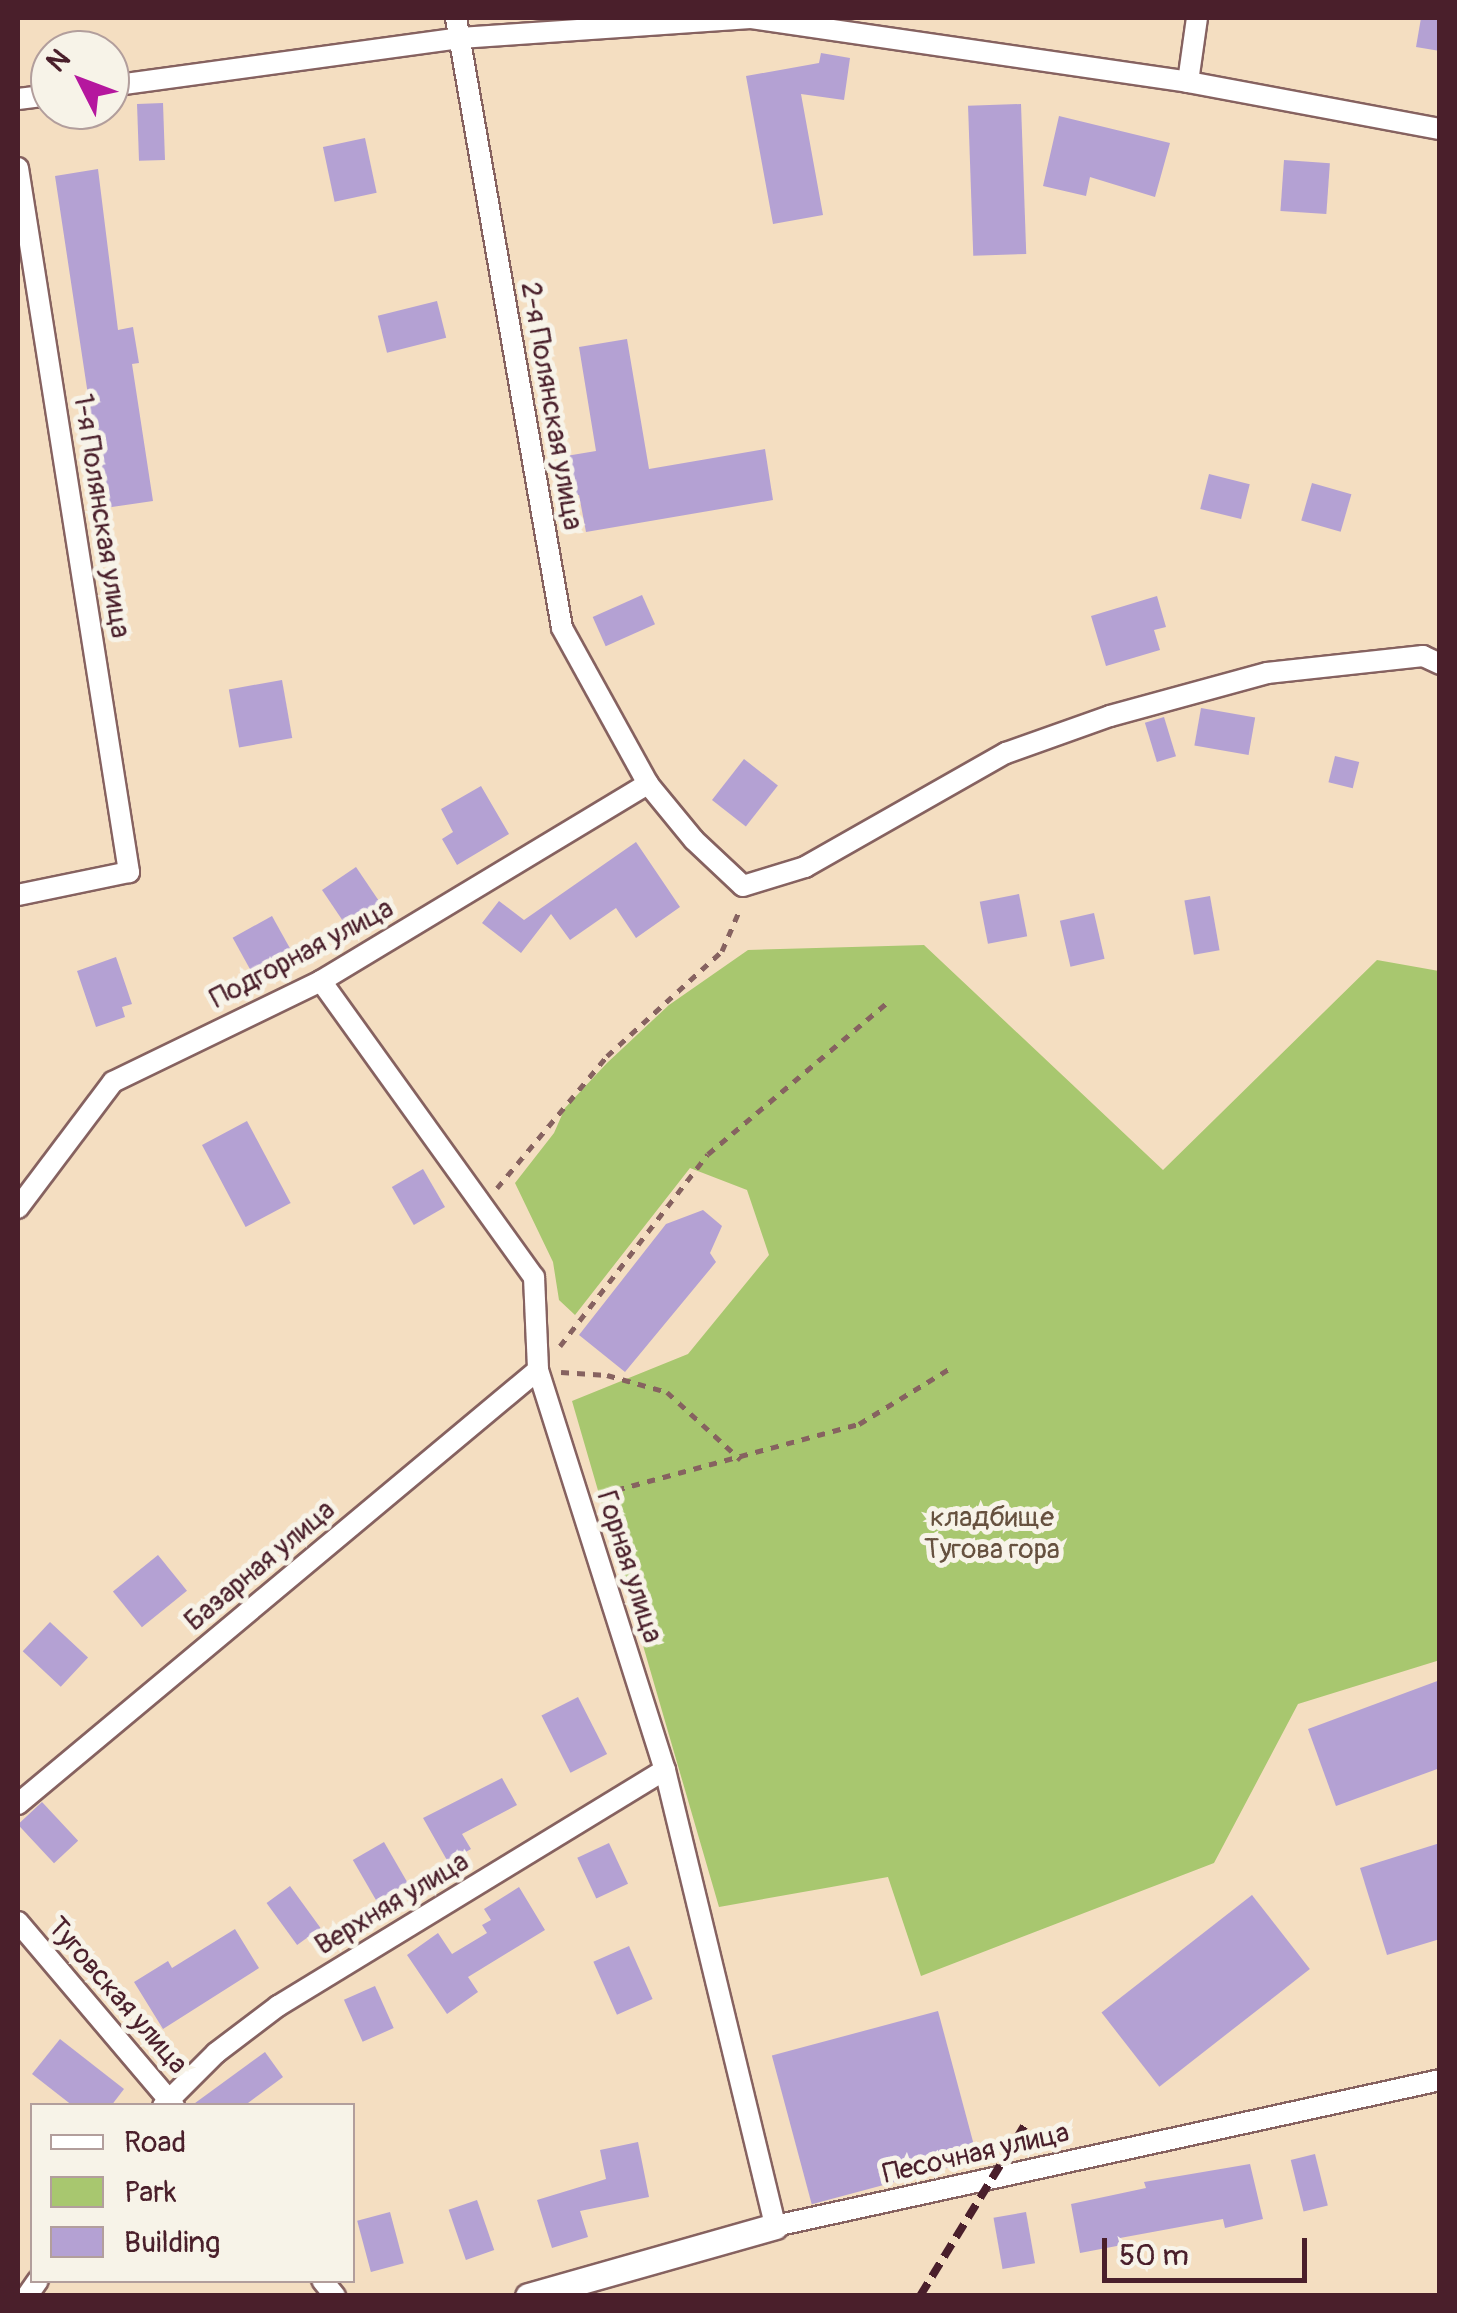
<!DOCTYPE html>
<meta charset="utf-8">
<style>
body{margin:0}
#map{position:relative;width:1457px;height:2313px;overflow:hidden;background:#f4dec1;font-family:Pangolin,sans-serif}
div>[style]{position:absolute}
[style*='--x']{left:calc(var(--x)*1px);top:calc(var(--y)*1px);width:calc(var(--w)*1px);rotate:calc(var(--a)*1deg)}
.green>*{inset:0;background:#a8c76f}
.building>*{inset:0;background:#b4a1d3;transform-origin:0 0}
.path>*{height:5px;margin-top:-2.5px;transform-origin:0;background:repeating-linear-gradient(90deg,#866260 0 8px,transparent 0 16px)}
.roads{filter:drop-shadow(2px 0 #866260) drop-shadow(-2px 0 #866260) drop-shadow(0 2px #866260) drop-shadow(0 -2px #866260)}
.minor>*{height:20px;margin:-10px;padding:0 10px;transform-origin:10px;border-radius:10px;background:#fff}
.tertiary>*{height:25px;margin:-12.5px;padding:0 12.5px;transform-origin:12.5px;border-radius:12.5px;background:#fff}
.rail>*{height:8px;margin-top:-4px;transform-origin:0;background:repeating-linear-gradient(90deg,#4a1f2b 0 15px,transparent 0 23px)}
span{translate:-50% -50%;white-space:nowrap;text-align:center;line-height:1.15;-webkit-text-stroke:10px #f7f3e8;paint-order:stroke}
.street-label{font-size:28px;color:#4a1f2b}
.park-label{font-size:28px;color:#66513f}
.frame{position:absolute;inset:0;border:20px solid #4a1f2b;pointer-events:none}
.legend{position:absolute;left:30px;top:2103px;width:325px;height:180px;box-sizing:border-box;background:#f7f3e8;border:2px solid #b29e9c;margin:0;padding:12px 18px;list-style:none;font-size:30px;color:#4a1f2b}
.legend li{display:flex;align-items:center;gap:20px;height:50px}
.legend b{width:50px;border:2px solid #b29e9c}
.north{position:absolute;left:30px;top:30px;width:100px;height:100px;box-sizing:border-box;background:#f7f3e8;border:2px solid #b29e9c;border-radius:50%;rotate:312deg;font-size:28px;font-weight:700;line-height:40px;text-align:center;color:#4a1f2b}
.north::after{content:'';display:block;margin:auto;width:35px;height:45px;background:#b5179e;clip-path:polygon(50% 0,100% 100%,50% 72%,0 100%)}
.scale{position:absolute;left:1102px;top:2238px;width:205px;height:45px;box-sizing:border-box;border:5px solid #4a1f2b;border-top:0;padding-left:12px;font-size:30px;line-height:35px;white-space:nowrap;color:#4a1f2b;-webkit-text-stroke:8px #f7f3e8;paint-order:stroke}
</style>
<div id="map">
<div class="green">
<i style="clip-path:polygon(924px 945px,1163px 1170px,1377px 960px,1439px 971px,1440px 1660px,1298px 1704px,1214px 1863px,921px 1976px,888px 1877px,719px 1907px,572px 1401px,688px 1354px,769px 1255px,747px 1190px,690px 1168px,575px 1315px,559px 1300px,553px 1262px,515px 1183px,554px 1133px,565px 1108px,607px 1063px,669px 1005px,748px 950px)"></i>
</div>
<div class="building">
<i style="clip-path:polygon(1421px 18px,1440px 18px,1440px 51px,1416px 47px)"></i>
<i style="clip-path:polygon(821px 53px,850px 58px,844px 100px,801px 94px,823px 215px,773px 224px,746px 76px,819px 63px)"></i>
<i style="left:163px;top:103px;width:57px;height:26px;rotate:88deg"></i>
<i style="left:1021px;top:104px;width:150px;height:53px;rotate:88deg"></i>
<i style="clip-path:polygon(1059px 116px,1170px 143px,1155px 197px,1090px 177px,1086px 196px,1043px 186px)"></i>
<i style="left:365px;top:138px;width:56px;height:43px;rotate:78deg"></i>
<i style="left:1284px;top:160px;width:46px;height:51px;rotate:4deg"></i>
<i style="clip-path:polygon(98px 169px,118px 330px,133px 327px,139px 363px,132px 364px,153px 501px,105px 508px,55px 176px)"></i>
<i style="left:437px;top:301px;width:38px;height:61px;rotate:76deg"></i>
<i style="clip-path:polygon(627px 339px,649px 469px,765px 449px,773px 500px,586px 532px,579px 495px,567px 496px,560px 457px,596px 451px,579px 347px)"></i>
<i style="left:1209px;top:474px;width:42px;height:36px;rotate:14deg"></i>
<i style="left:1312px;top:483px;width:41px;height:39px;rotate:16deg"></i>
<i style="left:642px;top:595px;width:32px;height:54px;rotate:66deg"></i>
<i style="clip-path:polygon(1157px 596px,1166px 627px,1154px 630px,1160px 650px,1106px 666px,1091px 616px)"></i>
<i style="left:282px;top:680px;width:59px;height:54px;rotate:80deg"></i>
<i style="left:1201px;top:708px;width:55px;height:38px;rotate:10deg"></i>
<i style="left:1164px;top:717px;width:41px;height:20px;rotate:73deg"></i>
<i style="left:1335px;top:756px;width:25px;height:27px;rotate:14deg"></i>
<i style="left:744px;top:759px;width:43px;height:52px;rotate:38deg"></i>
<i style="clip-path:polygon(481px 786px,509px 834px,457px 865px,442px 839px,453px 832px,441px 809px)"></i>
<i style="clip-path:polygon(636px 842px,680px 907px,636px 938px,616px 908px,570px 940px,551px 914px,521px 953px,482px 923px,499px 901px,524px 920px)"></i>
<i style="left:356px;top:867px;width:48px;height:41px;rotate:56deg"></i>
<i style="left:1019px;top:894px;width:43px;height:40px;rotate:79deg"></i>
<i style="left:1210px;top:896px;width:55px;height:26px;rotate:80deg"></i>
<i style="left:1094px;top:913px;width:47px;height:35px;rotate:77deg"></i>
<i style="left:272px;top:916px;width:45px;height:45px;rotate:61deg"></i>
<i style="clip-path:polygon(116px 957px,132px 1004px,122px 1007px,125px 1017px,96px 1027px,77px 971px)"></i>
<i style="left:247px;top:1121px;width:93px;height:51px;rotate:62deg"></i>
<i style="left:423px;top:1169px;width:44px;height:36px;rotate:60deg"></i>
<i style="clip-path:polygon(703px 1210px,722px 1226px,710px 1253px,716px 1262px,625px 1372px,579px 1335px,666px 1224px)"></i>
<i style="left:158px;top:1555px;width:46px;height:58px;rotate:51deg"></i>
<i style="left:50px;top:1622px;width:52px;height:40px;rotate:43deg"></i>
<i style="clip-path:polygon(1440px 1680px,1440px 1768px,1336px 1806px,1308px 1729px)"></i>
<i style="left:578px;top:1697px;width:64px;height:41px;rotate:63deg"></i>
<i style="clip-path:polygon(502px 1778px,517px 1805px,462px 1834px,471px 1849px,448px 1862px,423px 1818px)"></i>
<i style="left:42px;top:1802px;width:53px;height:33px;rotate:47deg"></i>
<i style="left:384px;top:1842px;width:48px;height:36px;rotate:60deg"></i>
<i style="left:609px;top:1843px;width:45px;height:35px;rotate:65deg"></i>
<i style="clip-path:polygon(1440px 1843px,1440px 1939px,1387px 1955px,1360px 1868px)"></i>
<i style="left:290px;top:1886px;width:52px;height:29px;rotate:54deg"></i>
<i style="clip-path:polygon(519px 1887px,545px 1930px,468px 1977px,478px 1992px,447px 2014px,407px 1955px,438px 1933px,452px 1954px,487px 1933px,482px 1925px,491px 1920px,484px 1909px)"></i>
<i style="left:1252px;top:1895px;width:94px;height:191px;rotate:52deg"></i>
<i style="clip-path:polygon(235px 1929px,259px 1968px,163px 2029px,134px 1982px,168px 1961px,172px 1968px)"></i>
<i style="left:629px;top:1946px;width:58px;height:39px;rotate:66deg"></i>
<i style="left:375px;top:1986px;width:46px;height:34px;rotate:66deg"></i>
<i style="left:938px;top:2011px;width:154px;height:172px;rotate:75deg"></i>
<i style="clip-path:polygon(60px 2039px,124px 2089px,111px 2106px,73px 2106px,32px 2074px)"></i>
<i style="clip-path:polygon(265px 2052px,283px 2077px,244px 2106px,191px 2106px)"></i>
<i style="clip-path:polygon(638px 2142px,649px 2197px,580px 2211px,588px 2237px,552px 2248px,537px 2200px,606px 2179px,600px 2150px)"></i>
<i style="left:1315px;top:2154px;width:53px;height:25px;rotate:76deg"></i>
<i style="clip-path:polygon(1250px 2164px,1263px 2219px,1225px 2228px,1223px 2219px,1120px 2238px,1122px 2245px,1080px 2253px,1071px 2204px,1146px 2188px,1144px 2182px)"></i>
<i style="left:477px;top:2200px;width:53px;height:30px;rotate:71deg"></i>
<i style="left:390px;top:2212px;width:53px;height:34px;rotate:75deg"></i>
<i style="left:1026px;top:2212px;width:52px;height:33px;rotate:80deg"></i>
</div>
<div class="path">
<i style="--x:497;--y:1188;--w:172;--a:-50.2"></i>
<i style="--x:607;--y:1056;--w:156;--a:-42.4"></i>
<i style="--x:722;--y:951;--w:46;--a:-66.8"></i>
<i style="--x:560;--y:1346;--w:242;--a:-52.4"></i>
<i style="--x:708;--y:1154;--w:237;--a:-40.2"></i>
<i style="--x:561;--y:1372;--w:46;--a:3.7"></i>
<i style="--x:607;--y:1375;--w:62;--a:15.8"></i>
<i style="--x:667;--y:1392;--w:100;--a:42.6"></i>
<i style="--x:601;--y:1494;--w:267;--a:-15.2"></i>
<i style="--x:859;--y:1424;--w:109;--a:-31.5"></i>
</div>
<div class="roads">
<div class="minor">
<i style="--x:456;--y:18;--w:619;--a:80.14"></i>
<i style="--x:562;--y:628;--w:178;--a:61.1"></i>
<i style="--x:648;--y:784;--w:72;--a:50.6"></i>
<i style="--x:694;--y:840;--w:67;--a:43.2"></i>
<i style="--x:743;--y:886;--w:65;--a:-17"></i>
<i style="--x:805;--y:867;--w:231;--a:-29.6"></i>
<i style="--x:1006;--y:753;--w:110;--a:-19.6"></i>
<i style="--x:1110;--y:716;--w:163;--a:-15.3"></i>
<i style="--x:1267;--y:673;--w:157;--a:-6.2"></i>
<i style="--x:1423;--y:656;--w:19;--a:25"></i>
<i style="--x:1188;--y:82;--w:65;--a:-82"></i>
<i style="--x:110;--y:86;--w:352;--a:-7.8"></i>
<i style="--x:459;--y:38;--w:293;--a:-3.9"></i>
<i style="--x:751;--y:18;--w:442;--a:8.3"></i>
<i style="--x:1188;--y:82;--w:256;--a:10.6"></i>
<i style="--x:18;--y:99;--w:32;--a:-7"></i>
<i style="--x:18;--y:168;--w:713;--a:81.04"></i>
<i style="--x:129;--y:872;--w:113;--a:168.3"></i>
<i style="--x:321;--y:981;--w:365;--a:54.3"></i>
<i style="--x:534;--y:1277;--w:93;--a:87.5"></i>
<i style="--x:538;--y:1370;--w:420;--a:72.4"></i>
<i style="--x:665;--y:1770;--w:469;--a:76.4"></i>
<i style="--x:775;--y:2226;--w:681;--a:-12.38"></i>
<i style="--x:18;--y:1208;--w:158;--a:-53"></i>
<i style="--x:113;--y:1082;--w:231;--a:-25.9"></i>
<i style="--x:321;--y:981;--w:382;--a:-31.1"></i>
<i style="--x:18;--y:1804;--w:677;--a:-39.85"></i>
<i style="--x:18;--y:1922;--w:241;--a:49.7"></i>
<i style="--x:163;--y:2106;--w:75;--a:-45"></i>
<i style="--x:216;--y:2053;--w:78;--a:-37.2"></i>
<i style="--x:278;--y:2006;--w:453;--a:-31.4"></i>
<i style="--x:322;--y:2280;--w:21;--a:51"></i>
<i style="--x:27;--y:2296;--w:19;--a:-55"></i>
</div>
<div class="tertiary">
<i style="--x:528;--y:2296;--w:257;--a:-15.8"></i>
</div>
</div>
<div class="rail">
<i style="--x:920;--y:2296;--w:203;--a:-58.5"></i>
</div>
<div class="street-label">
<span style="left:551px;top:406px;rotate:80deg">2-я Полянская улица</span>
<span style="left:101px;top:516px;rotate:81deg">1-я Полянская улица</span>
<span style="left:302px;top:954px;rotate:-28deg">Подгорная улица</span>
<span style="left:260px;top:1566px;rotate:-40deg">Базарная улица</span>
<span style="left:629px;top:1567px;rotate:72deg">Горная улица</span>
<span style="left:392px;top:1904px;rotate:-31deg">Верхняя улица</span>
<span style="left:117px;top:1996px;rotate:49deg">Туговская улица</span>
<span style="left:976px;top:2154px;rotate:-13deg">Песочная улица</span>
</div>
<div class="park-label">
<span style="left:992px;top:1534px">кладбище<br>Тугова гора</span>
</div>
<div class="frame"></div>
<ul class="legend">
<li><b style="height:12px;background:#fff"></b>Road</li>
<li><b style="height:28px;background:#a8c76f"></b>Park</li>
<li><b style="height:28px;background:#b4a1d3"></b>Building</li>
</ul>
<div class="north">N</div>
<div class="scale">50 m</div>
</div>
